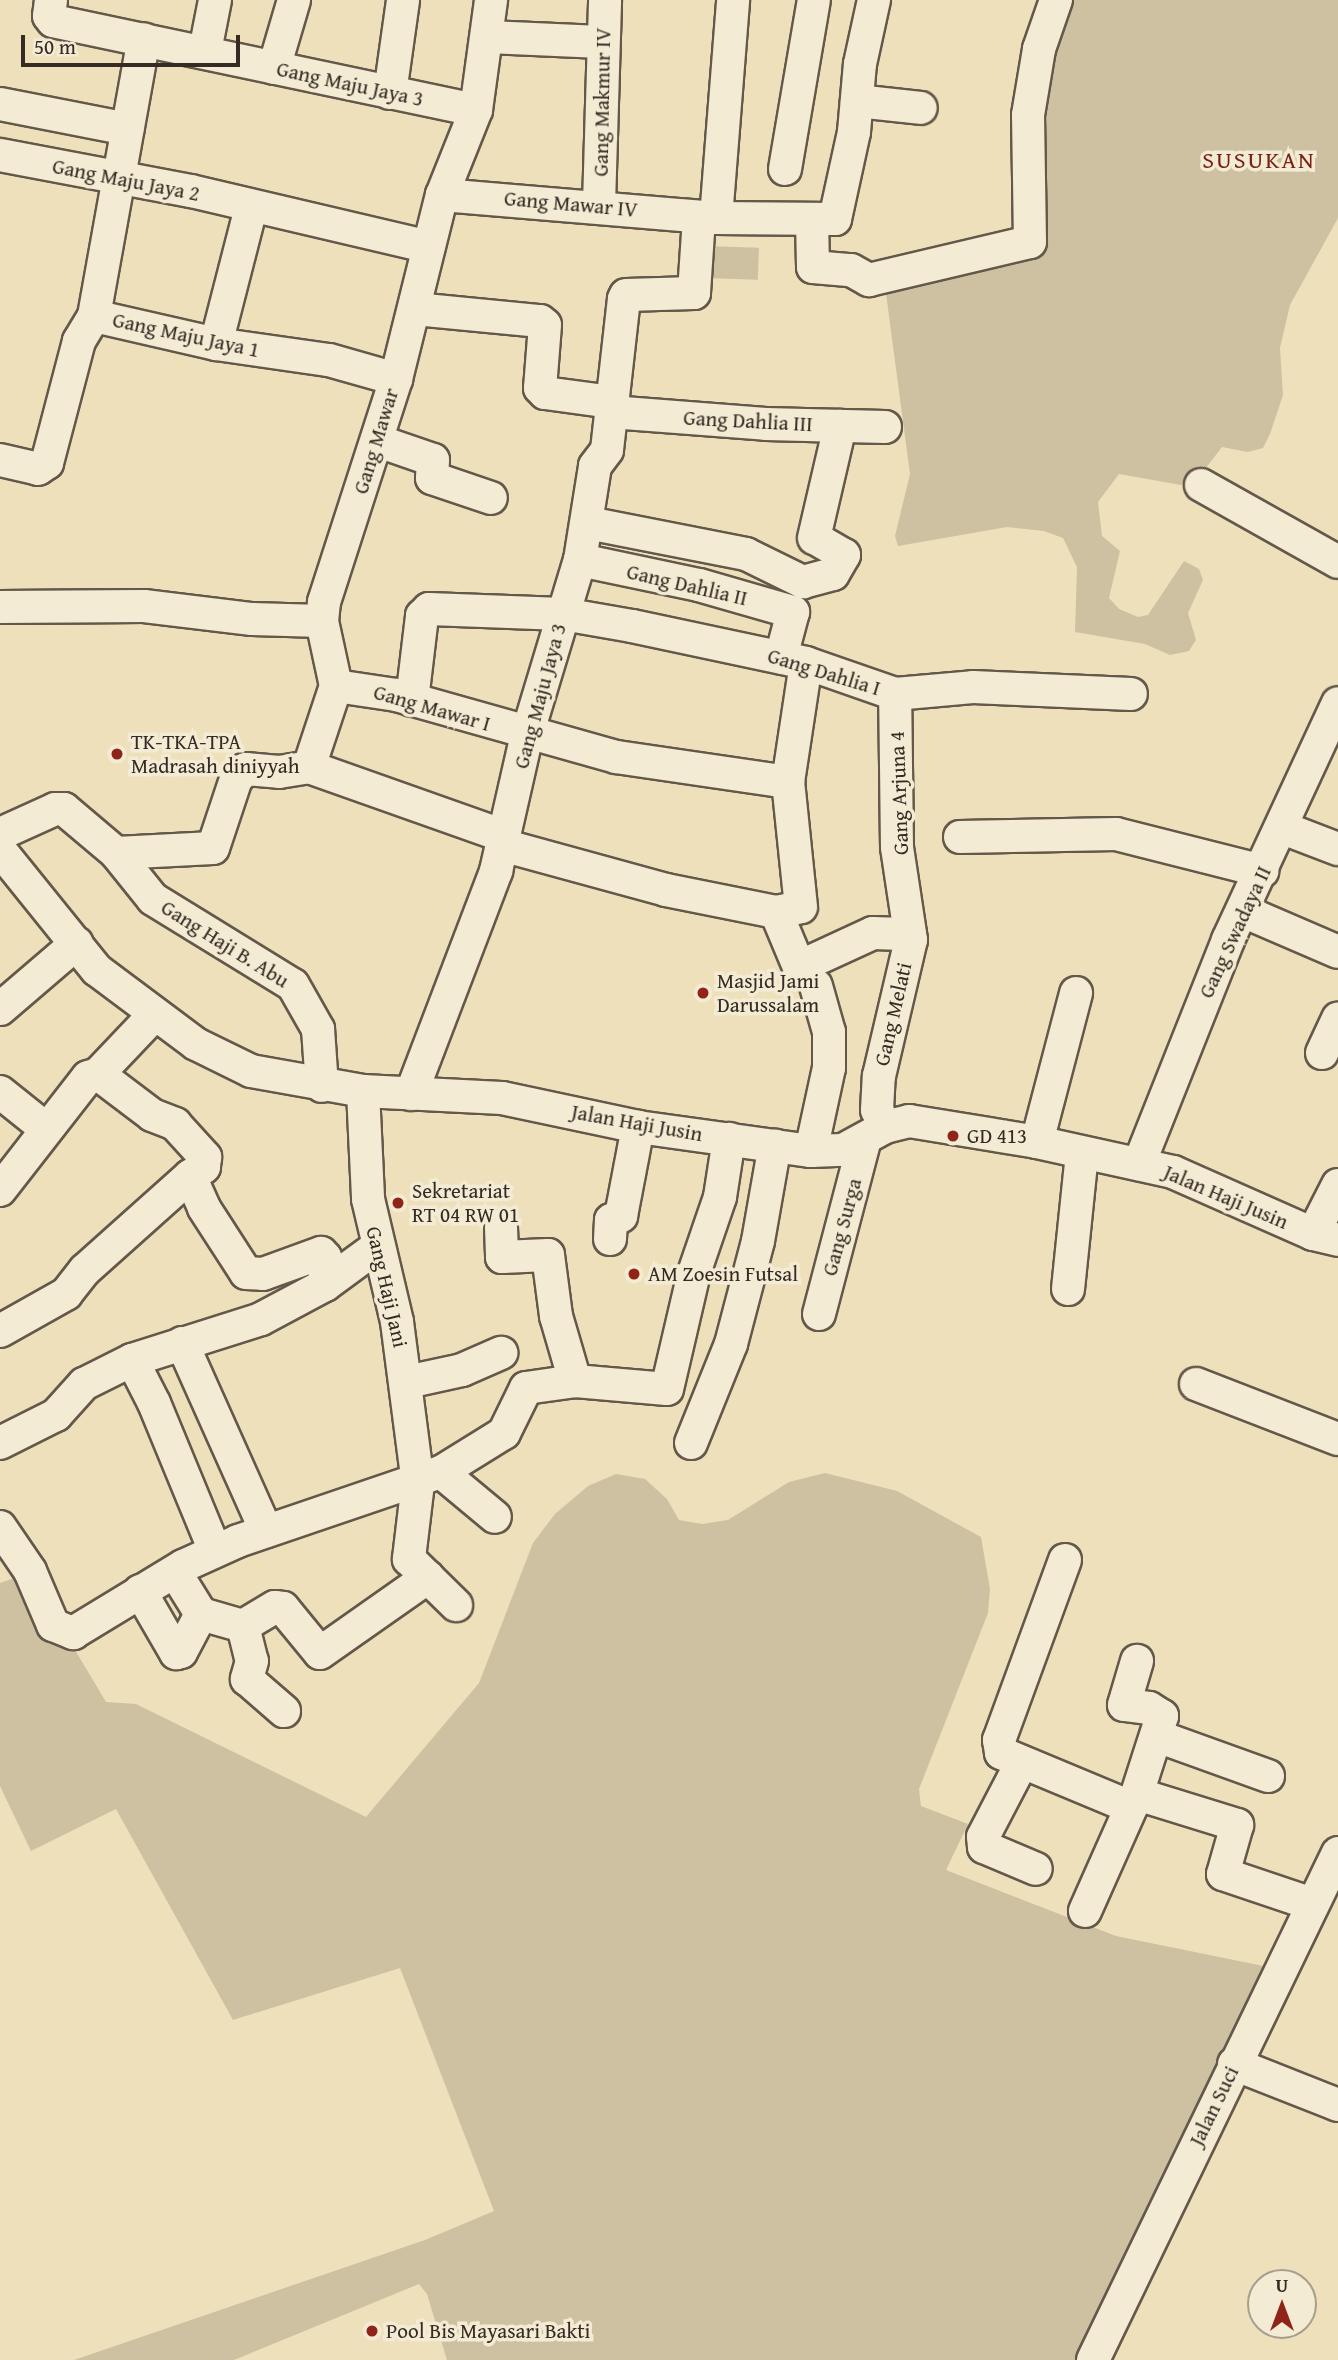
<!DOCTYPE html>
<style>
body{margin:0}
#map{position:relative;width:1338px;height:2360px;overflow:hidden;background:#ede0bb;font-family:"Gentium Book Plus",serif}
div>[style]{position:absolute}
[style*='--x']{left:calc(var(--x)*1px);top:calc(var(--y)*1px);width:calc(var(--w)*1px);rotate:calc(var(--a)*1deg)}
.green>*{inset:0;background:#cec1a1;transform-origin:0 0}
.roads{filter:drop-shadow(2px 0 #64584a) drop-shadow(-2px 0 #64584a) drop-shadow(0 2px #64584a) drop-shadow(0 -2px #64584a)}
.minor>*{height:32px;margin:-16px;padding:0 16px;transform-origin:16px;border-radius:16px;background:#f3ebd3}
.dots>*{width:19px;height:19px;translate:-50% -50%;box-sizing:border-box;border:4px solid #f3ebd3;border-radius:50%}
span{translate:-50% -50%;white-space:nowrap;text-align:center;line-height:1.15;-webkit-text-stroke:7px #f3ebd3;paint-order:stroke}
.street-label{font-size:21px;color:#362b24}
.poi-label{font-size:21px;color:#362b24}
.left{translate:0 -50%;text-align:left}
.quarter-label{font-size:24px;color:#7a1f14;letter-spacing:2px}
.north{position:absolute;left:1247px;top:2269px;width:70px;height:70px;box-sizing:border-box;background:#f3ebd3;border:2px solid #a79e8d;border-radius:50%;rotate:0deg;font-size:19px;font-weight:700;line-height:28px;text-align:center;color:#362b24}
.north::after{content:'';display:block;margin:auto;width:24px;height:32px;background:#8f2418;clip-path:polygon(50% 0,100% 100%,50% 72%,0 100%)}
.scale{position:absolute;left:21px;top:35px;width:219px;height:32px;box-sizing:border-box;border:4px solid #362b24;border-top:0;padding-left:9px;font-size:21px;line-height:24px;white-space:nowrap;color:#362b24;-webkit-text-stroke:5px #f3ebd3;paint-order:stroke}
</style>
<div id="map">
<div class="green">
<i style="clip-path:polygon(1068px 0,1338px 0,1338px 218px,1290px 305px,1280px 348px,1283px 395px,1270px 434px,1263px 448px,1248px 452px,1222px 447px,1202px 473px,1181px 485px,1119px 474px,1098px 502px,1102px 536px,1120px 551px,1109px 598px,1119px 609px,1138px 617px,1148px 615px,1184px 561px,1199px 569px,1203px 580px,1188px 613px,1196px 640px,1189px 651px,1170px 655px,1145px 644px,1075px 632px,1077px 567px,1063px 538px,1044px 531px,1007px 527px,898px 546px,895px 536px,910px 474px,885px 286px,1037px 250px,1036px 94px)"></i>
<i style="left:706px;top:246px;width:53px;height:32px;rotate:2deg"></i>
<i style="clip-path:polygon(825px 1473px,897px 1491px,981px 1537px,990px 1589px,988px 1613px,919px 1789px,921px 1806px,968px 1824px,946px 1870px,1116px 1936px,1273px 1968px,1075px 2360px,447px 2360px,427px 2294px,419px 2284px,234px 2360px,74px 2360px,425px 2240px,494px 2211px,400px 1968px,233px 2020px,116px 1809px,31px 1851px,0 1786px,0 1583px,20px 1576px,41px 1593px,106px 1702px,136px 1704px,366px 1817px,479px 1683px,533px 1543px,555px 1514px,588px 1486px,616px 1474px,645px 1479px,667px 1499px,679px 1520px,702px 1524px,728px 1520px,789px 1482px)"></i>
</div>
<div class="roads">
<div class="minor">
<i style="--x:51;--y:0;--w:16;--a:97"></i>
<i style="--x:49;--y:16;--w:6;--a:51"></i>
<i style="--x:53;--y:21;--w:432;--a:11.9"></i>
<i style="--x:487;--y:37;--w:115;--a:2.5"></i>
<i style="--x:205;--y:51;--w:52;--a:-78.9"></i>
<i style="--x:274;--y:68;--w:71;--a:-73.6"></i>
<i style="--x:390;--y:93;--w:94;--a:-82"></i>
<i style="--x:857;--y:101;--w:64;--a:6.2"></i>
<i style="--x:0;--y:104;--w:130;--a:11.1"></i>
<i style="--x:0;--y:155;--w:194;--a:10.7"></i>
<i style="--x:191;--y:191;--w:244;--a:13.2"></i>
<i style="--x:785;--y:169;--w:171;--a:-80.3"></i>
<i style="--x:442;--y:195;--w:275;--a:4.8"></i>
<i style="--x:716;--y:218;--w:119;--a:0.5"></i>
<i style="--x:835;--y:219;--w:89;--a:-77.7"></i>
<i style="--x:854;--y:132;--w:68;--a:-85"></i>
<i style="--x:860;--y:64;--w:66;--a:-77.7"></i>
<i style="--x:599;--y:205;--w:205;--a:-88.3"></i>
<i style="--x:716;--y:218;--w:219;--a:-85.5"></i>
<i style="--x:812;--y:219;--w:48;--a:88.8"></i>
<i style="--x:813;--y:267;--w:38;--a:5"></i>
<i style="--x:851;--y:270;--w:21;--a:29"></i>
<i style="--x:869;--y:280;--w:165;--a:-13.3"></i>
<i style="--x:1030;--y:242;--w:127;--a:-90.9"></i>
<i style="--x:1028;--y:115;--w:67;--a:-80.5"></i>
<i style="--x:1039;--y:49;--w:52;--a:-70.9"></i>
<i style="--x:415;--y:309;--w:126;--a:5.5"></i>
<i style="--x:540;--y:321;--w:6;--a:39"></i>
<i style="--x:545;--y:325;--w:63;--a:94.5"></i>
<i style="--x:540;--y:388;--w:7;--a:45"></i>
<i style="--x:545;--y:393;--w:68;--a:7.7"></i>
<i style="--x:94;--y:316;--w:125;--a:12.9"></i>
<i style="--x:216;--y:344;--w:114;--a:8.1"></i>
<i style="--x:329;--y:360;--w:70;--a:15.8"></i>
<i style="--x:216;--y:344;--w:140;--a:-75.6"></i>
<i style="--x:611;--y:412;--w:155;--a:4.4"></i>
<i style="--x:766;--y:424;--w:119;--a:1.4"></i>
<i style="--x:378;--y:441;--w:58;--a:19.1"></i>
<i style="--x:433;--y:460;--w:18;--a:93"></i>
<i style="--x:432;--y:478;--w:62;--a:18.7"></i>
<i style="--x:0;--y:460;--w:39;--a:13"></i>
<i style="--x:38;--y:469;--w:11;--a:-34"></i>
<i style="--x:47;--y:463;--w:126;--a:-75.3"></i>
<i style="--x:79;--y:341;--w:29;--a:-59"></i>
<i style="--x:94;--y:316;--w:281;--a:-79.8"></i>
<i style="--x:1201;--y:485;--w:157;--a:29.3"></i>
<i style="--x:588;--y:523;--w:161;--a:11.1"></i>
<i style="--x:746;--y:554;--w:64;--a:26.2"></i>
<i style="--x:803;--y:582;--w:31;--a:-15"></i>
<i style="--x:833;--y:574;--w:22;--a:-60"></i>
<i style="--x:844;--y:555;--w:34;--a:-150"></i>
<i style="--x:814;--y:538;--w:115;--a:-76.9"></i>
<i style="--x:580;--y:560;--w:122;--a:11.9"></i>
<i style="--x:699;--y:585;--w:98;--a:16"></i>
<i style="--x:793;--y:612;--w:47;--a:104.9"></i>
<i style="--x:0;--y:607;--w:144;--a:-0.4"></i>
<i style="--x:144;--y:606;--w:109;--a:6.9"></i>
<i style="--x:252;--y:619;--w:70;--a:1.6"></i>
<i style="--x:336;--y:686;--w:66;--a:-102.2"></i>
<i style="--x:322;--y:621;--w:19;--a:-84"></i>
<i style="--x:324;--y:602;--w:234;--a:-72.1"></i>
<i style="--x:396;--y:379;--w:190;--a:-76"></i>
<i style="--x:442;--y:195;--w:92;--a:-68.2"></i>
<i style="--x:476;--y:110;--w:111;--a:-82.2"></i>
<i style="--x:336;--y:686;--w:61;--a:8.5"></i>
<i style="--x:396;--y:695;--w:229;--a:15.7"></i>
<i style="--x:616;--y:757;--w:174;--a:8.3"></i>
<i style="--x:788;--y:782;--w:120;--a:-81.4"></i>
<i style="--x:412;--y:700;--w:85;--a:-83.2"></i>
<i style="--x:422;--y:616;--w:10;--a:-45"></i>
<i style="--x:429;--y:609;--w:134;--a:2.1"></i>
<i style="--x:563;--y:614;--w:70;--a:9.9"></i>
<i style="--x:632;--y:626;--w:178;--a:12"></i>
<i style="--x:806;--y:663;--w:94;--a:19.2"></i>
<i style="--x:895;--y:694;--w:78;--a:-5.1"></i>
<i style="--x:973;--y:687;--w:158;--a:2.5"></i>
<i style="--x:309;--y:767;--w:207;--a:19.5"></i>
<i style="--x:1283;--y:828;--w:59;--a:20.9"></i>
<i style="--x:0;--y:834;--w:60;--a:-24.4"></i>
<i style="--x:55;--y:809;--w:9;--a:0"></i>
<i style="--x:64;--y:809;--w:68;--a:40.2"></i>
<i style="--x:116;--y:853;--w:97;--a:-3"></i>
<i style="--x:213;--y:848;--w:73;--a:-71.6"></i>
<i style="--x:236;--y:779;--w:14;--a:-45"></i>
<i style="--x:246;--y:769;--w:33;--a:5"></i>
<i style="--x:279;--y:772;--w:30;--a:-9"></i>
<i style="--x:309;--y:767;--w:85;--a:-71.6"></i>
<i style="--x:960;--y:837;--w:156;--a:-1.1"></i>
<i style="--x:1116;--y:834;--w:151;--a:14.2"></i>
<i style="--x:502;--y:845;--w:170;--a:15.3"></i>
<i style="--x:666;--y:890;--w:112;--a:11.3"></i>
<i style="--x:776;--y:912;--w:60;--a:67.3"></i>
<i style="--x:799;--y:967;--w:81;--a:-24.7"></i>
<i style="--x:873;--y:933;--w:37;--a:2"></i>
<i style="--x:0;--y:850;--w:154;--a:51.1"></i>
<i style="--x:97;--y:970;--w:124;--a:36.8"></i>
<i style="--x:196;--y:1044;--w:61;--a:26.1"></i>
<i style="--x:251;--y:1071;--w:114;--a:10.1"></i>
<i style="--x:363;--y:1091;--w:139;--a:2.9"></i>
<i style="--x:502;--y:1098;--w:139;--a:12"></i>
<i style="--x:638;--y:1127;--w:175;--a:7.9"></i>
<i style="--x:811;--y:1151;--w:32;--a:-2"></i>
<i style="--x:843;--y:1150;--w:48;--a:-28.7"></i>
<i style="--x:885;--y:1127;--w:25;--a:-14"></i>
<i style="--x:909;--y:1121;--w:130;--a:9.3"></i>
<i style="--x:1037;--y:1142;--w:139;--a:12.4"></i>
<i style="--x:1173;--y:1172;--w:153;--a:23.9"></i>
<i style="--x:1313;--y:1234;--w:26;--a:13"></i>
<i style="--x:116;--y:853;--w:59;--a:51.2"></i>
<i style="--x:153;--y:899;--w:164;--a:31.6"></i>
<i style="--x:293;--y:985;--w:51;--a:60.4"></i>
<i style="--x:318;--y:1029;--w:57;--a:86"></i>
<i style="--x:1243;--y:911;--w:103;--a:23.3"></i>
<i style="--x:776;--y:912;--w:25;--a:-11"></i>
<i style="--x:801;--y:907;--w:126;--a:-95.9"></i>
<i style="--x:0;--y:1009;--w:101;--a:-40.6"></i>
<i style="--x:1322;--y:1053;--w:38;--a:-65"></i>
<i style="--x:98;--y:1074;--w:68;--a:37.2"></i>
<i style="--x:152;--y:1115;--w:25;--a:21"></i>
<i style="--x:175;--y:1124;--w:45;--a:47.7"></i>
<i style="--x:205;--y:1157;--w:10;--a:96"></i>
<i style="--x:204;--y:1167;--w:17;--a:147"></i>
<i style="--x:363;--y:1091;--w:108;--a:87.3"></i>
<i style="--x:368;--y:1199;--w:126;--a:76.7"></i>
<i style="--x:397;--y:1322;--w:162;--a:82.6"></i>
<i style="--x:418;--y:1483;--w:77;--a:96.8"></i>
<i style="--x:409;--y:1559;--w:66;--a:44.4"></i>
<i style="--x:0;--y:1092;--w:58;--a:38.7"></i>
<i style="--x:411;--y:1094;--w:239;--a:-69.1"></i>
<i style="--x:496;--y:871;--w:139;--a:-77.2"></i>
<i style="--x:527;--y:735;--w:183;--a:-73.2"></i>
<i style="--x:580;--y:560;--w:95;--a:-80.9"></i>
<i style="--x:595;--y:466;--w:20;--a:-53"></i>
<i style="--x:607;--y:450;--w:152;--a:-83.6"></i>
<i style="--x:624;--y:299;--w:4;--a:-63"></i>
<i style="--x:626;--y:295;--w:68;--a:-1.7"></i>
<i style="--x:694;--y:293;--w:76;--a:-86.2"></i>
<i style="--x:885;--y:1127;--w:19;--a:-115"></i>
<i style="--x:877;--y:1110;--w:34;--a:-87"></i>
<i style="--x:879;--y:1076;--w:140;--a:-76.8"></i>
<i style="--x:911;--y:940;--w:94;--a:-98.6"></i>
<i style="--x:897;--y:847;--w:153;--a:-90.7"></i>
<i style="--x:1037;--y:1142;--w:154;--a:-75.3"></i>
<i style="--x:811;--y:1151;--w:85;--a:-77.8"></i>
<i style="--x:829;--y:1068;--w:36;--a:-90"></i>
<i style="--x:829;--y:1032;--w:48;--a:-105.8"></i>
<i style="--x:1139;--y:1164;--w:241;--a:-68.3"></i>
<i style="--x:1228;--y:940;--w:261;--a:-65.1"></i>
<i style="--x:0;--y:1190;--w:143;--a:-52.1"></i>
<i style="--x:88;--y:1077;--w:10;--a:-17"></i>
<i style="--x:98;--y:1074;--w:81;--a:-46.5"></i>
<i style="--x:501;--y:1227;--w:30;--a:88"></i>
<i style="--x:502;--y:1257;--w:46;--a:-2.5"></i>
<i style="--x:548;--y:1255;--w:62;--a:82.5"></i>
<i style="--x:556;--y:1316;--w:68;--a:73.7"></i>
<i style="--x:1313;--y:1234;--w:55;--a:-63"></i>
<i style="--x:610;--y:1239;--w:19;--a:-87"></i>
<i style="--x:611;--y:1220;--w:11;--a:-22"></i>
<i style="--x:621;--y:1216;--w:91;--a:-79.2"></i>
<i style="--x:1068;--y:1289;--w:137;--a:-84.1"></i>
<i style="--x:819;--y:1314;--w:181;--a:-75.3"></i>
<i style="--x:0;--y:1331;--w:76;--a:-29.3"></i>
<i style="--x:66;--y:1294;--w:31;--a:-52"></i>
<i style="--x:85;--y:1270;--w:141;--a:-41.8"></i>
<i style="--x:190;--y:1176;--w:35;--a:66"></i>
<i style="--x:204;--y:1208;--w:77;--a:57.1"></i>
<i style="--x:246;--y:1273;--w:17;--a:3"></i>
<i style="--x:263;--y:1274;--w:62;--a:-19.9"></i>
<i style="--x:321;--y:1253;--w:6;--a:45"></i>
<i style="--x:325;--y:1257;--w:28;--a:90"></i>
<i style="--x:182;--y:1343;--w:206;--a:65.9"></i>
<i style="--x:132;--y:1360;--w:48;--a:62.9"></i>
<i style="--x:154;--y:1403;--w:160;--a:67.6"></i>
<i style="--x:407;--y:1382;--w:56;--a:-12.3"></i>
<i style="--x:462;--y:1370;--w:43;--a:-23.6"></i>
<i style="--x:1196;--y:1384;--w:152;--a:21.2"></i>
<i style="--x:0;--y:1443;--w:63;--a:-26.6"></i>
<i style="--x:56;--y:1415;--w:42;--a:-47.9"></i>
<i style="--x:84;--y:1384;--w:54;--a:-26.6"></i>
<i style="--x:132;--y:1360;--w:135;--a:-17.6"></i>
<i style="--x:261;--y:1319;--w:72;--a:-28"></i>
<i style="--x:325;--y:1285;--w:64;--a:-36.2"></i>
<i style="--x:691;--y:1443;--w:107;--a:-68"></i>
<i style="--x:731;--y:1344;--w:106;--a:-75.3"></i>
<i style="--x:758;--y:1241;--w:97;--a:-80"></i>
<i style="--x:441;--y:1472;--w:70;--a:39.8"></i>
<i style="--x:0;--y:1527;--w:53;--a:55.7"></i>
<i style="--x:30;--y:1571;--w:59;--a:66.9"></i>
<i style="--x:53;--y:1625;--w:22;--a:22"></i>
<i style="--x:73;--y:1633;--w:129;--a:-31.3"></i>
<i style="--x:183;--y:1566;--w:60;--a:-24.4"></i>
<i style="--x:238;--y:1541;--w:214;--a:-18.8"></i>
<i style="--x:441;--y:1472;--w:74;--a:-31.8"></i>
<i style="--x:504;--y:1433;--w:50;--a:-63.9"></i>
<i style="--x:526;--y:1388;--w:49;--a:-8.1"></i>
<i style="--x:575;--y:1381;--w:92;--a:5"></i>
<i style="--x:667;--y:1389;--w:119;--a:-76.9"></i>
<i style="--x:694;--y:1273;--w:80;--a:-71.1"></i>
<i style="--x:720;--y:1197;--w:59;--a:-81.2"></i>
<i style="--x:1065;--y:1560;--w:192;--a:110.1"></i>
<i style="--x:999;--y:1740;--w:13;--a:81"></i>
<i style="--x:1001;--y:1753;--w:141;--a:22.6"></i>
<i style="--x:175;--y:1572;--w:49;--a:58.2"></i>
<i style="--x:201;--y:1614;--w:44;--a:15.9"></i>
<i style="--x:243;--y:1626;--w:37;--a:-31"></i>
<i style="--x:275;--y:1607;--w:8;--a:7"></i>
<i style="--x:283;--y:1608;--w:58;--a:50.6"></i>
<i style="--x:320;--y:1653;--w:132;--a:-35.1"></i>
<i style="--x:140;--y:1591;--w:72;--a:59.9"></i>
<i style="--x:176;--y:1653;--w:5;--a:-11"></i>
<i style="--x:181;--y:1652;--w:43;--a:-62.2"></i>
<i style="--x:243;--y:1626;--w:36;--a:76"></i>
<i style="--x:252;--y:1661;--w:19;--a:106"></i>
<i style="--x:247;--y:1679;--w:49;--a:40.9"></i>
<i style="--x:1157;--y:1736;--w:118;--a:19.8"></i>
<i style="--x:1021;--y:1764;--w:82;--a:117.5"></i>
<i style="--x:983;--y:1837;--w:10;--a:84"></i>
<i style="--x:984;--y:1847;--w:56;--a:22.9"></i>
<i style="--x:1137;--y:1794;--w:105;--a:17.2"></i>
<i style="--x:1237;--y:1825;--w:51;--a:105.9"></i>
<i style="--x:1223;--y:1874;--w:94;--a:18.6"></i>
<i style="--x:1085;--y:1911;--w:128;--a:-66"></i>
<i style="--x:1137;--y:1794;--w:82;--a:-72.2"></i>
<i style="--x:1162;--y:1716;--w:15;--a:-148"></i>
<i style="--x:1149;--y:1708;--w:25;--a:-173"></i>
<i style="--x:1124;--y:1705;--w:46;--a:-73.5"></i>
<i style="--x:1234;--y:2064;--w:112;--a:21.5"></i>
<i style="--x:1093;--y:2360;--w:563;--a:-64.21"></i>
</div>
</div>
<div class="dots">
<i style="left:117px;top:754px;background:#8f2418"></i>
<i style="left:703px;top:993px;background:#8f2418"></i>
<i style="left:953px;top:1136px;background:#8f2418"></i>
<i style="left:398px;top:1203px;background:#8f2418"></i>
<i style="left:634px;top:1274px;background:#8f2418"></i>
<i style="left:372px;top:2331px;background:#8f2418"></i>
</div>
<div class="street-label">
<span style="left:350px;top:84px;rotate:12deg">Gang Maju Jaya 3</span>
<span style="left:602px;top:102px;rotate:-89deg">Gang Makmur IV</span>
<span style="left:126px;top:180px;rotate:11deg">Gang Maju Jaya 2</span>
<span style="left:571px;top:204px;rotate:5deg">Gang Mawar IV</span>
<span style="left:186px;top:335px;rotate:12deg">Gang Maju Jaya 1</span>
<span style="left:748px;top:421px;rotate:3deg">Gang Dahlia III</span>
<span style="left:376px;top:441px;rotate:-73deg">Gang Mawar</span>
<span style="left:687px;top:585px;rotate:13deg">Gang Dahlia II</span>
<span style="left:824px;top:672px;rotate:17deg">Gang Dahlia I</span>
<span style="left:540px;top:696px;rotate:-75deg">Gang Maju Jaya 3</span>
<span style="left:432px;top:708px;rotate:16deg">Gang Mawar I</span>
<span style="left:899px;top:793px;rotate:-92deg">Gang Arjuna 4</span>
<span style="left:1235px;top:932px;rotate:-65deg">Gang Swadaya II</span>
<span style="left:225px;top:944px;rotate:32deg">Gang Haji B. Abu</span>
<span style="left:893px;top:1014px;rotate:-77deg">Gang Melati</span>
<span style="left:637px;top:1123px;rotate:10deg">Jalan Haji Jusin</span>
<span style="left:1226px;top:1197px;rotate:23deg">Jalan Haji Jusin</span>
<span style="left:842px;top:1227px;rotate:-75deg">Gang Surga</span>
<span style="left:387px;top:1287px;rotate:77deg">Gang Haji Jani</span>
<span style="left:1214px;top:2106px;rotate:-64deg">Jalan Suci</span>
</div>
<div class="poi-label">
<span class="left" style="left:131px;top:754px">TK-TKA-TPA<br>Madrasah diniyyah</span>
<span class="left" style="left:717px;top:993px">Masjid Jami<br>Darussalam</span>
<span class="left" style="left:967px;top:1136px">GD 413</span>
<span class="left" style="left:412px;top:1203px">Sekretariat<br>RT 04 RW 01</span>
<span class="left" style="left:648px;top:1274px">AM Zoesin Futsal</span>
<span class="left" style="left:386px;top:2331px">Pool Bis Mayasari Bakti</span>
</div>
<div class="quarter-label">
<span style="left:1259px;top:160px">SUSUKAN</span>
</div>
<div class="north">U</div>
<div class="scale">50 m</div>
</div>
